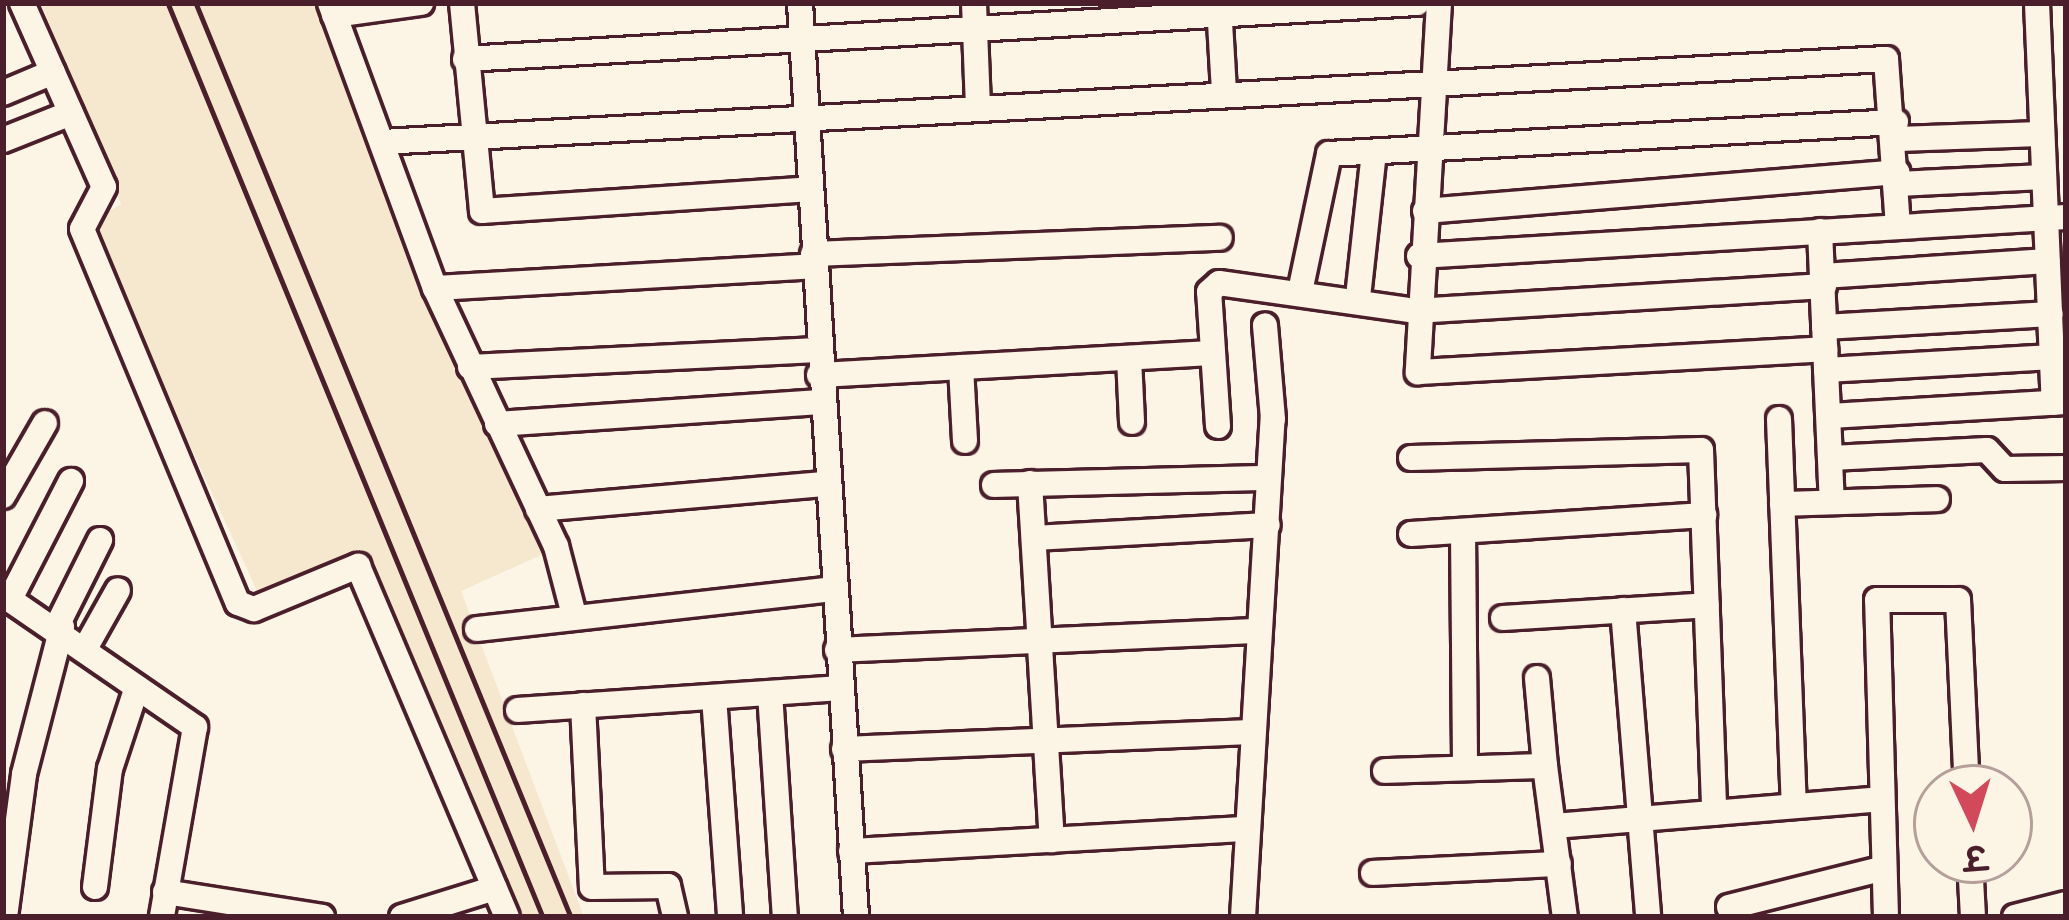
<!DOCTYPE html>
<meta charset="utf-8">
<style>
body{margin:0}
#map{position:relative;width:2069px;height:920px;overflow:hidden;background:#fcf5e5;font-family:Sriracha,"Playpen Sans Deva",sans-serif}
div>[style]{position:absolute}
[style*='--x']{left:calc(var(--x)*1px);top:calc(var(--y)*1px);width:calc(var(--w)*1px);rotate:calc(var(--a)*1deg)}
.built>*{inset:0;background:#f5e8ce}
.roads{filter:drop-shadow(3px 0 #4a1f2b) drop-shadow(-3px 0 #4a1f2b) drop-shadow(0 3px #4a1f2b) drop-shadow(0 -3px #4a1f2b)}
.minor>*{height:24px;margin:-12px;padding:0 12px;transform-origin:12px;border-radius:12px;background:#fcf5e5}
.rail>*{height:4.5px;margin:-2.25px;padding:0 2.25px;transform-origin:2.25px;border-radius:2.25px;background:#4a1f2b}
span{translate:-50% -50%;white-space:nowrap;text-align:center;line-height:1.15;-webkit-text-stroke:12px #fcf5e5;paint-order:stroke}
.frame{position:absolute;inset:0;border:6px solid #4a1f2b;pointer-events:none}
.north{position:absolute;left:1913px;top:764px;width:120px;height:120px;box-sizing:border-box;background:#fcf5e5;border:3px solid #b59f9b;border-radius:50%;rotate:176deg;font-size:33px;font-weight:700;line-height:48px;text-align:center;color:#4a1f2b}
.north::after{content:'';display:block;margin:auto;width:42px;height:54px;background:#d1495b;clip-path:polygon(50% 0,100% 100%,50% 72%,0 100%)}
</style>
<div id="map">
<div class="built">
<i style="clip-path:polygon(41px 3px,322px 3px,550px 551px,461px 591px,584px 917px,516px 917px,362px 552px,259px 595px,88px 225px,121px 204px)"></i>
</div>
<div class="roads">
<div class="minor">
<i style="--x:22;--y:3;--w:201;--a:66"></i>
<i style="--x:104;--y:187;--w:47;--a:117.6"></i>
<i style="--x:82;--y:229;--w:405;--a:67.4"></i>
<i style="--x:238;--y:603;--w:17;--a:21"></i>
<i style="--x:254;--y:609;--w:113;--a:-22.5"></i>
<i style="--x:358;--y:566;--w:381;--a:67"></i>
<i style="--x:330;--y:3;--w:304;--a:69.8"></i>
<i style="--x:435;--y:288;--w:285;--a:64.9"></i>
<i style="--x:556;--y:546;--w:71;--a:75.4"></i>
<i style="--x:462;--y:3;--w:209;--a:84.5"></i>
<i style="--x:482;--y:211;--w:329;--a:-3.8"></i>
<i style="--x:800;--y:3;--w:916;--a:86.49"></i>
<i style="--x:974;--y:3;--w:102;--a:87.8"></i>
<i style="--x:1439;--y:3;--w:370;--a:93.3"></i>
<i style="--x:1418;--y:372;--w:408;--a:-3.2"></i>
<i style="--x:2037;--y:3;--w:400;--a:87.6"></i>
<i style="--x:1219;--y:5;--w:86;--a:86.7"></i>
<i style="--x:334;--y:15;--w:88;--a:-7.9"></i>
<i style="--x:465;--y:59;--w:954;--a:-3.37"></i>
<i style="--x:3;--y:93;--w:54;--a:-22.8"></i>
<i style="--x:1896;--y:139;--w:146;--a:-2"></i>
<i style="--x:3;--y:140;--w:73;--a:-21.7"></i>
<i style="--x:382;--y:142;--w:1506;--a:-3.16"></i>
<i style="--x:1886;--y:59;--w:168;--a:85.9"></i>
<i style="--x:1897;--y:184;--w:147;--a:-2.7"></i>
<i style="--x:1425;--y:211;--w:474;--a:-4.7"></i>
<i style="--x:1820;--y:231;--w:271;--a:87.5"></i>
<i style="--x:813;--y:254;--w:407;--a:-2.3"></i>
<i style="--x:1419;--y:256;--w:648;--a:-3.45"></i>
<i style="--x:1823;--y:276;--w:225;--a:-3.8"></i>
<i style="--x:1301;--y:287;--w:136;--a:-78.1"></i>
<i style="--x:1329;--y:154;--w:568;--a:-3.23"></i>
<i style="--x:435;--y:288;--w:380;--a:-3.3"></i>
<i style="--x:1358;--y:297;--w:145;--a:-83.7"></i>
<i style="--x:1824;--y:327;--w:227;--a:-3.3"></i>
<i style="--x:1129;--y:358;--w:64;--a:87.3"></i>
<i style="--x:470;--y:367;--w:348;--a:-2.8"></i>
<i style="--x:961;--y:367;--w:74;--a:86.9"></i>
<i style="--x:1826;--y:370;--w:227;--a:-3.3"></i>
<i style="--x:819;--y:375;--w:394;--a:-3.2"></i>
<i style="--x:1830;--y:416;--w:236;--a:-3.4"></i>
<i style="--x:1779;--y:419;--w:387;--a:87.8"></i>
<i style="--x:497;--y:424;--w:324;--a:-3.9"></i>
<i style="--x:1218;--y:426;--w:134;--a:-93.8"></i>
<i style="--x:1209;--y:292;--w:13;--a:-42"></i>
<i style="--x:1219;--y:283;--w:198;--a:8.1"></i>
<i style="--x:1415;--y:311;--w:410;--a:-3.5"></i>
<i style="--x:1411;--y:458;--w:290;--a:-1.6"></i>
<i style="--x:1701;--y:450;--w:363;--a:87.9"></i>
<i style="--x:1831;--y:458;--w:156;--a:-2.9"></i>
<i style="--x:1987;--y:450;--w:26;--a:47"></i>
<i style="--x:2005;--y:469;--w:61;--a:-0.9"></i>
<i style="--x:1030;--y:483;--w:358;--a:86.5"></i>
<i style="--x:994;--y:485;--w:274;--a:-1.5"></i>
<i style="--x:3;--y:496;--w:84;--a:-60.1"></i>
<i style="--x:1782;--y:504;--w:155;--a:-1.8"></i>
<i style="--x:538;--y:509;--w:289;--a:-5"></i>
<i style="--x:1463;--y:531;--w:237;--a:89.5"></i>
<i style="--x:1411;--y:534;--w:294;--a:-3.7"></i>
<i style="--x:1034;--y:538;--w:234;--a:-3.2"></i>
<i style="--x:3;--y:595;--w:233;--a:34.5"></i>
<i style="--x:195;--y:727;--w:193;--a:99.9"></i>
<i style="--x:10;--y:599;--w:133;--a:-62.7"></i>
<i style="--x:1623;--y:610;--w:308;--a:85.3"></i>
<i style="--x:1503;--y:618;--w:204;--a:-3.6"></i>
<i style="--x:58;--y:624;--w:94;--a:-63.4"></i>
<i style="--x:477;--y:629;--w:357;--a:-6.4"></i>
<i style="--x:86;--y:647;--w:65;--a:-60.7"></i>
<i style="--x:837;--y:650;--w:422;--a:-2.6"></i>
<i style="--x:1537;--y:678;--w:88;--a:84.8"></i>
<i style="--x:770;--y:693;--w:225;--a:86.2"></i>
<i style="--x:714;--y:697;--w:221;--a:85.8"></i>
<i style="--x:583;--y:705;--w:182;--a:87.2"></i>
<i style="--x:592;--y:887;--w:76;--a:-0.8"></i>
<i style="--x:668;--y:886;--w:32;--a:77"></i>
<i style="--x:518;--y:710;--w:323;--a:-3.9"></i>
<i style="--x:844;--y:749;--w:407;--a:-2.4"></i>
<i style="--x:1385;--y:771;--w:160;--a:-1.8"></i>
<i style="--x:1545;--y:766;--w:152;--a:82.5"></i>
<i style="--x:1554;--y:826;--w:327;--a:-4.7"></i>
<i style="--x:851;--y:851;--w:394;--a:-3.2"></i>
<i style="--x:1970;--y:860;--w:57;--a:87"></i>
<i style="--x:1373;--y:873;--w:186;--a:-2.8"></i>
<i style="--x:95;--y:887;--w:119;--a:-82.8"></i>
<i style="--x:110;--y:769;--w:86;--a:-71.8"></i>
<i style="--x:165;--y:892;--w:159;--a:9"></i>
<i style="--x:1729;--y:907;--w:160;--a:-14.1"></i>
<i style="--x:5;--y:917;--w:144;--a:-82.4"></i>
<i style="--x:24;--y:774;--w:152;--a:-75.5"></i>
<i style="--x:402;--y:917;--w:97;--a:-17.3"></i>
<i style="--x:1243;--y:917;--w:499;--a:-86.6"></i>
<i style="--x:1273;--y:419;--w:94;--a:-94.9"></i>
<i style="--x:1886;--y:917;--w:317;--a:-91.6"></i>
<i style="--x:1877;--y:600;--w:81;--a:0"></i>
<i style="--x:1958;--y:600;--w:188;--a:87.3"></i>
<i style="--x:2015;--y:917;--w:53;--a:-14.3"></i>
</div>
</div>
<div class="rail">
<i style="--x:168;--y:3;--w:988;--a:67.69"></i>
<i style="--x:196;--y:3;--w:988;--a:67.69"></i>
</div>
<div class="frame"></div>
<div class="north">उ</div>
</div>
